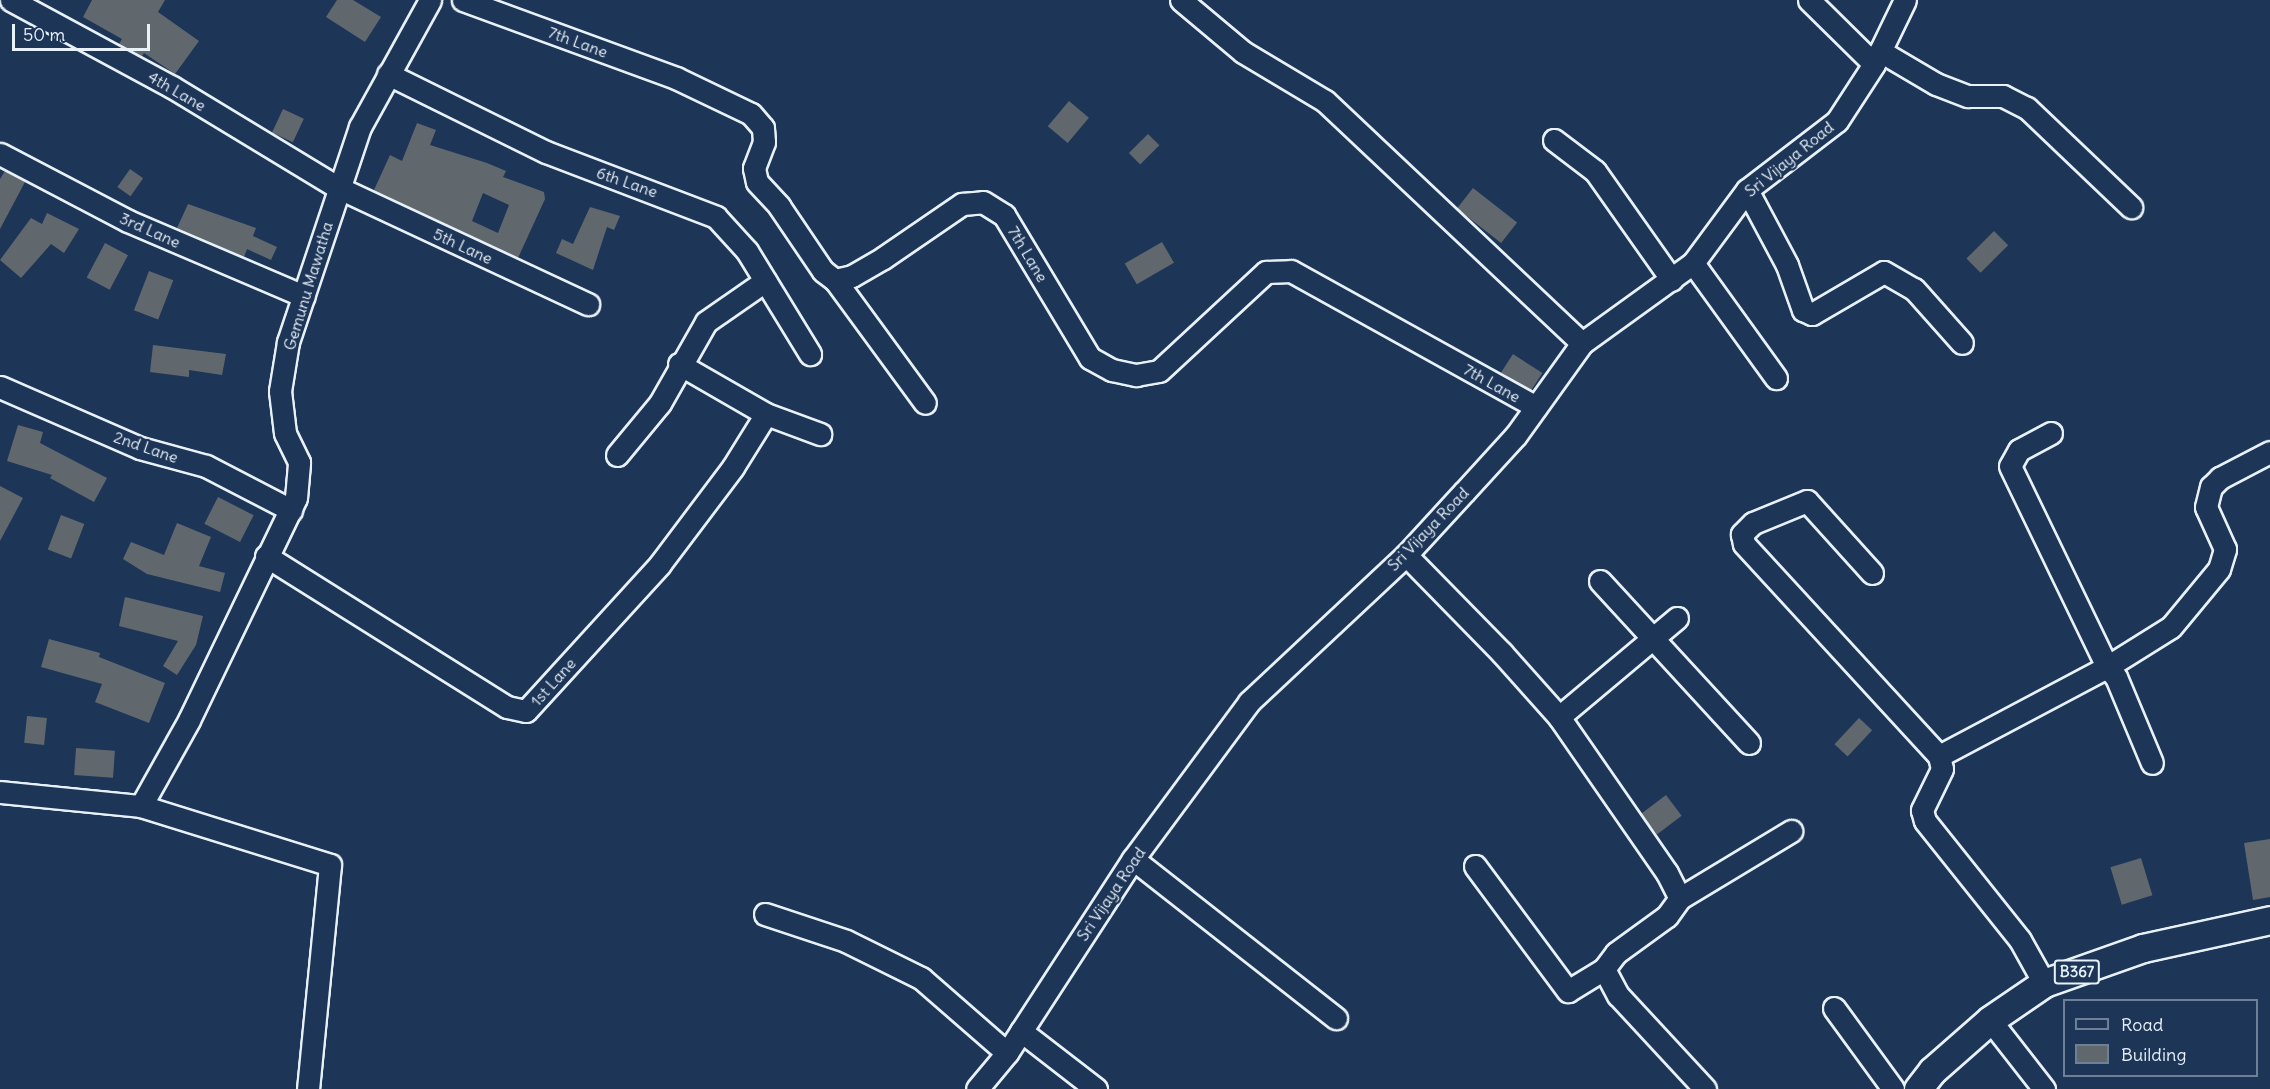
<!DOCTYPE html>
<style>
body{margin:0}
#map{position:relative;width:2270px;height:1089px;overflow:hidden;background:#1d3557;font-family:Delius,sans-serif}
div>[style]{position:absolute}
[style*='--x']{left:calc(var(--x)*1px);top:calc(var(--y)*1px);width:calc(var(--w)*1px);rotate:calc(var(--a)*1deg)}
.building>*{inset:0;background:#61686d;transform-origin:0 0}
.roads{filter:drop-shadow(2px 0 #e8f1f8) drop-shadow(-2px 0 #e8f1f8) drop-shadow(0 2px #e8f1f8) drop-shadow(0 -2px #e8f1f8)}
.minor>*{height:21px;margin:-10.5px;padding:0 10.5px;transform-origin:10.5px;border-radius:10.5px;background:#1d3557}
.major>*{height:27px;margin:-13.5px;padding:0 13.5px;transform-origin:13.5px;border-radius:13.5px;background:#1d3557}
span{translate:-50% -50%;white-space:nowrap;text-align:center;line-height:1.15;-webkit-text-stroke:4.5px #1d3557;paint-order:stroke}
.shield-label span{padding:2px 4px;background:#1d3557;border:2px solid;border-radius:4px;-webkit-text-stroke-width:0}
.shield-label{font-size:15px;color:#e8f1f8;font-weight:700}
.street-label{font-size:16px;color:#e8f1f8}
.legend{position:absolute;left:2063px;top:999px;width:195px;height:78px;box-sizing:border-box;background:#1d3557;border:2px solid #6e8097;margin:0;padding:8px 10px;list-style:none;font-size:18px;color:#e8f1f8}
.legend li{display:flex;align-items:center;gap:12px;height:30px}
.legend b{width:30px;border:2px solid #6e8097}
.scale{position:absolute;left:12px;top:24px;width:138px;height:27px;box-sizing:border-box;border:3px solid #e8f1f8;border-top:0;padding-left:8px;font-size:18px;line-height:21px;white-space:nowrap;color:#e8f1f8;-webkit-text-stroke:4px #1d3557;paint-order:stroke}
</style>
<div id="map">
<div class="building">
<i style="clip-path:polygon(92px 0,165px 0,158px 12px,199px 41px,175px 74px,144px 53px,142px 56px,119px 44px,122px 39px,83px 17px)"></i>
<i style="clip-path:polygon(337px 0,353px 0,381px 17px,365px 42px,326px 17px)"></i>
<i style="left:1069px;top:101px;width:26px;height:33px;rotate:40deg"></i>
<i style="left:283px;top:109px;width:23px;height:26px;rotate:25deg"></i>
<i style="clip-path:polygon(evenodd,417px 123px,436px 130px,430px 145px,487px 163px,506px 171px,503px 177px,544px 192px,545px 199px,518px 258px,374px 190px,390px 155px,402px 161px,417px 123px,483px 193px,509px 205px,498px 233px,472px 221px,483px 193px)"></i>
<i style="left:1148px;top:134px;width:16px;height:27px;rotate:45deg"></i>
<i style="left:130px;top:169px;width:16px;height:22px;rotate:35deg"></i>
<i style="clip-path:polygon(5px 171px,25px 182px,0 229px,0 179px)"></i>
<i style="left:1473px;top:188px;width:56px;height:26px;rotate:38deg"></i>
<i style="clip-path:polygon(188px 204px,256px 228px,253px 236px,277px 247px,271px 260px,247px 249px,244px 257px,177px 228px)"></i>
<i style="clip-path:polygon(590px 207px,620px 216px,614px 230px,607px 227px,593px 270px,556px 253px,562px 239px,573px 244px)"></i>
<i style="clip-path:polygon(47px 213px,79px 229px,64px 253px,51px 244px,21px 278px,0 260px,31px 218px,42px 224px)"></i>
<i style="left:1994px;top:231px;width:20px;height:39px;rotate:45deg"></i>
<i style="left:1162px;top:242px;width:24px;height:43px;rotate:60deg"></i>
<i style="left:105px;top:243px;width:26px;height:39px;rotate:28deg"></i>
<i style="left:149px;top:271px;width:26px;height:42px;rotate:21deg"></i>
<i style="clip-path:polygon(153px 345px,226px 354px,222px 375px,189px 370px,189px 377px,150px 372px)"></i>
<i style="left:1513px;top:354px;width:35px;height:22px;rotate:33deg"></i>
<i style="clip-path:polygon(18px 425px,43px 432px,40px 443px,107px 478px,94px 502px,50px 478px,52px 475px,7px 461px)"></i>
<i style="clip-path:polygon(0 486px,23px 498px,0 541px)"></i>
<i style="left:218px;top:497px;width:40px;height:30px;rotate:27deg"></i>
<i style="left:61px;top:515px;width:25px;height:37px;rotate:21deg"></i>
<i style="clip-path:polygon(177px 523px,211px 537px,199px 566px,225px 573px,220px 592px,147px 574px,123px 559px,131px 542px,164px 555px)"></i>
<i style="clip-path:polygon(125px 597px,203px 616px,196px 645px,177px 675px,163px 666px,178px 641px,119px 626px)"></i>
<i style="clip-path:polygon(49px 639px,100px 653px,99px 657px,165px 683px,149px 723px,95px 702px,102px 684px,41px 667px)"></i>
<i style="left:27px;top:716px;width:20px;height:27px;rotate:6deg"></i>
<i style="left:1859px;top:718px;width:18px;height:36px;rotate:43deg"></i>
<i style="left:76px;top:748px;width:39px;height:27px;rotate:4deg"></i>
<i style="left:1666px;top:795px;width:26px;height:31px;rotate:53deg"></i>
<i style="clip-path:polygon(2270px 839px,2270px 897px,2253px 900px,2244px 843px)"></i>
<i style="left:2141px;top:858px;width:39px;height:32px;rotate:73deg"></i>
</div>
<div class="roads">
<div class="minor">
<i style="--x:11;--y:0;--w:183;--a:28.4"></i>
<i style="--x:172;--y:87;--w:195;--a:31.2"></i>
<i style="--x:339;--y:188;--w:275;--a:25"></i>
<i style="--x:463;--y:0;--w:227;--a:20.1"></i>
<i style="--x:676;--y:78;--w:83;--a:25.6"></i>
<i style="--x:751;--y:114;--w:18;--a:49"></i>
<i style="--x:763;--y:128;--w:14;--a:86"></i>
<i style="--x:764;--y:142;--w:28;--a:111"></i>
<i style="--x:754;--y:168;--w:14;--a:78"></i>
<i style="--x:757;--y:182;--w:33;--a:47"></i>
<i style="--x:779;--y:206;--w:78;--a:55.9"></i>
<i style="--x:823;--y:271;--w:15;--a:37"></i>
<i style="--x:835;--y:280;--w:17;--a:-13"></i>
<i style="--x:852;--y:276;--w:36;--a:-30"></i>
<i style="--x:883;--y:258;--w:96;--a:-34.4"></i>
<i style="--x:962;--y:204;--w:21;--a:-5"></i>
<i style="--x:983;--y:202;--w:25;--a:32"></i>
<i style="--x:1004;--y:215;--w:167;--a:59"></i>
<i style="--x:1090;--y:358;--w:25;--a:29"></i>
<i style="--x:1112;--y:370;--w:25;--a:12"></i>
<i style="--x:1136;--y:375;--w:23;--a:-10"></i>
<i style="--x:1159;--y:371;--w:146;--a:-42.8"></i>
<i style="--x:1266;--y:272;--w:25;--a:-2"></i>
<i style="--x:1291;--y:271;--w:280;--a:29"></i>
<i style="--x:1181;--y:0;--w:81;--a:40"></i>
<i style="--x:1243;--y:52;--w:96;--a:30.9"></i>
<i style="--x:1325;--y:101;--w:353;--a:43.3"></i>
<i style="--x:1809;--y:0;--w:91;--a:44.6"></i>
<i style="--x:1880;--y:51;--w:65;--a:30.5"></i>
<i style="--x:1936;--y:84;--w:34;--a:21"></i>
<i style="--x:1968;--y:96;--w:35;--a:0"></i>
<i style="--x:2003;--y:96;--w:27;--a:27"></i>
<i style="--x:2027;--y:108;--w:144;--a:43.6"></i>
<i style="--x:388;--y:74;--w:176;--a:26.3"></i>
<i style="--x:546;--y:152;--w:182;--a:20.9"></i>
<i style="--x:716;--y:217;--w:46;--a:47.6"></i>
<i style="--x:747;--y:251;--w:121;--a:58.5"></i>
<i style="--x:1554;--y:140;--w:51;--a:37.1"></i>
<i style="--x:1595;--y:171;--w:133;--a:54.8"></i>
<i style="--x:0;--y:154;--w:144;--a:27.6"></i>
<i style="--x:128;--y:221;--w:191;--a:23.1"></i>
<i style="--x:1747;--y:190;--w:85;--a:61.9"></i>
<i style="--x:1787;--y:265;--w:48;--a:70.4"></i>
<i style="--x:1803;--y:310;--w:10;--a:24"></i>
<i style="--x:1812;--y:314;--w:83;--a:-30.3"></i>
<i style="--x:1884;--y:272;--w:34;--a:30"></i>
<i style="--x:1914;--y:289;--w:72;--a:48.4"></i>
<i style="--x:1693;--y:263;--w:142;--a:54.2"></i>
<i style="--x:835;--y:280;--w:152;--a:53.8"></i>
<i style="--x:679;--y:364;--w:100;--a:29.9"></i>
<i style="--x:766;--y:414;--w:58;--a:20.3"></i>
<i style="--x:0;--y:387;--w:153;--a:23.5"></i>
<i style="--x:140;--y:448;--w:68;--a:15.3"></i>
<i style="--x:206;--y:466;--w:96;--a:27.4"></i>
<i style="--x:2051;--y:433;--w:36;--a:152"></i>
<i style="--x:2019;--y:450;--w:18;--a:119"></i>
<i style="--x:2010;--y:466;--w:223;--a:64.2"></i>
<i style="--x:2107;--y:667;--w:75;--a:-32"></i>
<i style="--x:2171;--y:627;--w:75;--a:-50.4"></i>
<i style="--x:2219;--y:569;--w:21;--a:-73"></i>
<i style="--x:2225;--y:549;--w:46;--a:-114.3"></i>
<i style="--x:2206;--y:507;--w:21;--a:-76"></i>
<i style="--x:2211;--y:487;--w:13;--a:-45"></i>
<i style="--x:2220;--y:478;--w:56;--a:-27.5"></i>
<i style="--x:617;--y:455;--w:67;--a:-50.4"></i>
<i style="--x:660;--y:403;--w:93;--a:-60.4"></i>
<i style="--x:706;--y:322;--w:72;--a:-34.8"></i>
<i style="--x:1406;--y:555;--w:137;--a:45.6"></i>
<i style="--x:1502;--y:653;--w:86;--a:48.3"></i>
<i style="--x:1559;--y:717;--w:190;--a:55.3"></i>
<i style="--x:1667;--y:873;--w:28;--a:63"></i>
<i style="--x:266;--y:556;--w:284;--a:32.1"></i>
<i style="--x:507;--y:707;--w:19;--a:12"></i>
<i style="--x:526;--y:711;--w:199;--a:-47.6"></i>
<i style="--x:660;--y:564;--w:121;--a:-53"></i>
<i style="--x:733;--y:467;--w:62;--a:-58.1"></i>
<i style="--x:1872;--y:573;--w:97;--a:-132.1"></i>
<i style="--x:1807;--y:501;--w:58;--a:157.8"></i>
<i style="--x:1753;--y:523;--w:16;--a:135"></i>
<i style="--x:1742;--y:534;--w:10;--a:79"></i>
<i style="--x:1744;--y:544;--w:288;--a:47.4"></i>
<i style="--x:1939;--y:756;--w:13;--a:77"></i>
<i style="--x:1942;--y:769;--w:46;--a:116"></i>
<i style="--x:1922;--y:810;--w:11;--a:75"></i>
<i style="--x:1925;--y:821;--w:152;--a:51.4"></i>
<i style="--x:2020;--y:940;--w:49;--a:60.8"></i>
<i style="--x:1600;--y:581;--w:220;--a:47.4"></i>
<i style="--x:1559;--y:717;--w:154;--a:-40"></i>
<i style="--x:1939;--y:756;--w:190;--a:-27.9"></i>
<i style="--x:2107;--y:667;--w:13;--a:48"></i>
<i style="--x:2116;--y:677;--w:93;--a:67.3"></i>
<i style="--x:0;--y:792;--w:142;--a:5.7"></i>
<i style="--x:141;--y:806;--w:198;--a:17.3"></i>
<i style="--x:330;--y:865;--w:225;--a:95.6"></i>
<i style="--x:141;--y:806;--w:98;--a:-60.8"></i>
<i style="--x:189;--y:720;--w:246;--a:-64.3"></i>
<i style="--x:296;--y:498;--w:36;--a:-85"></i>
<i style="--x:299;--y:462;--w:32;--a:-116"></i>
<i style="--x:285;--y:433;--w:42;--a:-96.8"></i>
<i style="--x:280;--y:391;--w:50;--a:-80.7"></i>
<i style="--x:288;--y:342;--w:227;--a:-71.5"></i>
<i style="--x:360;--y:127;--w:145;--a:-61.1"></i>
<i style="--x:1133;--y:859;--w:258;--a:38.1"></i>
<i style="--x:1475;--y:866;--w:156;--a:53.4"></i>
<i style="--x:1568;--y:991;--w:42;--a:-31.4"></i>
<i style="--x:1604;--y:969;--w:20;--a:-53"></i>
<i style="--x:1616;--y:953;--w:63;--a:-36"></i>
<i style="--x:1667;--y:916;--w:22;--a:-54"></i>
<i style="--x:1680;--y:898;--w:130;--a:-31.1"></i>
<i style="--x:765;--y:914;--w:85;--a:18.4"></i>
<i style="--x:846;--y:941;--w:84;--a:26.3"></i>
<i style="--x:921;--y:978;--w:114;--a:41.1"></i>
<i style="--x:1604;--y:969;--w:30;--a:62"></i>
<i style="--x:1618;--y:995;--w:128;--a:47.2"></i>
<i style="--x:1834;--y:1008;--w:100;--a:53.9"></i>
<i style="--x:1990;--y:1020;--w:88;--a:52"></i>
<i style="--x:1021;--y:1031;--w:95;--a:37.7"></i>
<i style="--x:977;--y:1089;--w:47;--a:-50.2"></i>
<i style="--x:1007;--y:1053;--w:231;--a:-57"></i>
<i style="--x:1133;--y:859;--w:195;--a:-53.5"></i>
<i style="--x:1249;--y:702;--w:215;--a:-43.1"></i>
<i style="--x:1406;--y:555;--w:86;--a:-47.4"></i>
<i style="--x:1464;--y:492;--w:77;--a:-47.6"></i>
<i style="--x:1516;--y:435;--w:113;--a:-54.3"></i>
<i style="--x:1582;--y:343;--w:137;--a:-35.8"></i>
<i style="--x:1693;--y:263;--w:91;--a:-53.5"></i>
<i style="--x:1747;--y:190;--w:113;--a:-37.5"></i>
<i style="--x:1837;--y:121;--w:68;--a:-57"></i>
<i style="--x:1874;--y:64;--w:71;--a:-64.2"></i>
</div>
<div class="major">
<i style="--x:1918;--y:1089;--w:23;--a:-52"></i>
<i style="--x:1932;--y:1071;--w:77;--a:-41.3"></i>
<i style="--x:1990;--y:1020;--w:65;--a:-34.4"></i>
<i style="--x:2044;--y:983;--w:105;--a:-19.5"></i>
<i style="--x:2143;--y:948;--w:130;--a:-12.4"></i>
</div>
</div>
<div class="shield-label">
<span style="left:2077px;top:972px">B367</span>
</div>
<div class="street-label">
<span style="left:578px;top:42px;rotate:20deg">7th Lane</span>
<span style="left:177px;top:91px;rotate:30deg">4th Lane</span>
<span style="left:1789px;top:159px;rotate:-39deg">Sri Vijaya Road</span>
<span style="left:627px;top:182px;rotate:19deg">6th Lane</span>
<span style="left:150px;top:230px;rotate:24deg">3rd Lane</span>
<span style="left:463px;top:246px;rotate:25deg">5th Lane</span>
<span style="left:1028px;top:254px;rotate:59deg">7th Lane</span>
<span style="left:308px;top:286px;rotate:-73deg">Gemunu Mawatha</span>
<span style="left:1492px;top:383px;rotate:29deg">7th Lane</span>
<span style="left:146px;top:447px;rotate:19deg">2nd Lane</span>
<span style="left:1428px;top:529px;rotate:-46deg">Sri Vijaya Road</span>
<span style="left:553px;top:682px;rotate:-48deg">1st Lane</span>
<span style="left:1111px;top:894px;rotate:-56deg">Sri Vijaya Road</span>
</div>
<ul class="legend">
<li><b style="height:8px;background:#1d3557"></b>Road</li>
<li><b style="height:16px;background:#61686d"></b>Building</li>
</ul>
<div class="scale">50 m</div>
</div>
